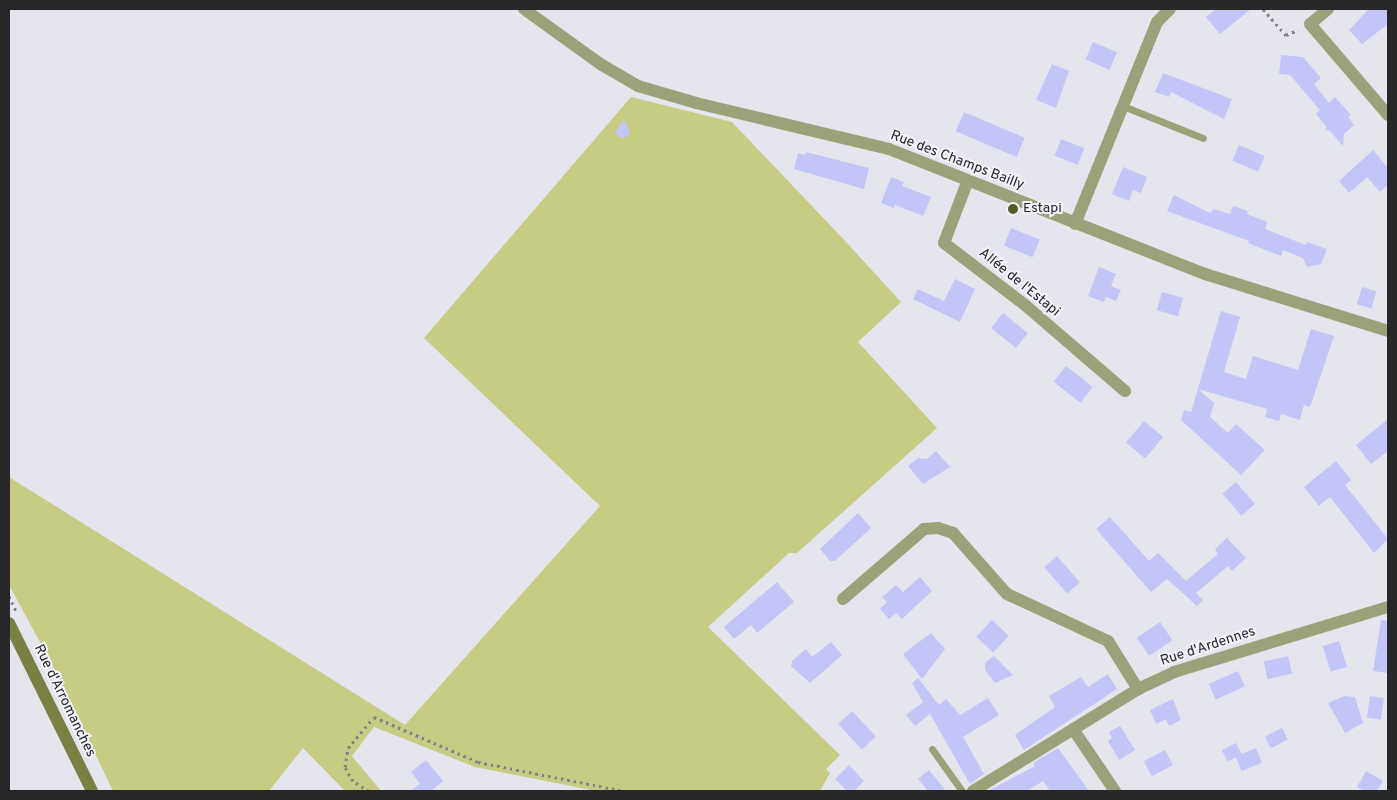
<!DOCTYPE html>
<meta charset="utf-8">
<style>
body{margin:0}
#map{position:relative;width:1397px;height:800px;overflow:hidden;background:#e5e5ee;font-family:Overpass,sans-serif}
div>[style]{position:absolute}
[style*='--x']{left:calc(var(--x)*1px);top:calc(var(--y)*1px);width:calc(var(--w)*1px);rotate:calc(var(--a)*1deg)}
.green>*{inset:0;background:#c6cc84}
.building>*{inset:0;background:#c3c5f9;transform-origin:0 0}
.path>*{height:3px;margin-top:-1.5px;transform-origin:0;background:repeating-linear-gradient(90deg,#818187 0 2.5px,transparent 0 6.5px)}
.service>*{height:7px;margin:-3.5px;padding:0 3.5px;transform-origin:3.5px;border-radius:3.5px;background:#9da17a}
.minor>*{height:12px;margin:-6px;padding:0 6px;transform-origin:6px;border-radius:6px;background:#9da17a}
.secondary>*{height:12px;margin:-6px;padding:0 6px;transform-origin:6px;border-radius:6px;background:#7a7f43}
.dots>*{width:14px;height:14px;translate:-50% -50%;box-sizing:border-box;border:2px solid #f2f3fb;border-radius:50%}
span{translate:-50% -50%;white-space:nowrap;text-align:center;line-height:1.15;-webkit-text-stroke:4px #f2f3fb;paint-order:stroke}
.street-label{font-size:14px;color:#27272a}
.poi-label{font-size:14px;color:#27272a}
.left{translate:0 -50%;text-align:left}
.frame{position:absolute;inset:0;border:10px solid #27272a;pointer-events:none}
</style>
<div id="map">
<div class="green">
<i style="clip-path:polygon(631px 97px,732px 122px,847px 243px,901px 302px,858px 342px,937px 428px,797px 553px,789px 553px,708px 627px,840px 755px,826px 769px,830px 773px,820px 791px,596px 791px,475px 767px,374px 727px,352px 756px,381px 791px,345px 791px,303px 748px,269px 791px,113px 791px,53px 666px,9px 585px,9px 477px,405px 725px,600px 506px,424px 338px)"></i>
</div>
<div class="building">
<i style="clip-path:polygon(1216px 9px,1251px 9px,1220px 34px,1206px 17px)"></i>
<i style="clip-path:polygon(1369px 9px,1388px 9px,1388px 24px,1362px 44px,1349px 30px)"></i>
<i style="left:1093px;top:42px;width:26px;height:19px;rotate:23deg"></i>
<i style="clip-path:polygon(1281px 55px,1303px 57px,1321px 78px,1314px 84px,1329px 103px,1335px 97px,1351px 115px,1348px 117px,1354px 125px,1344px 134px,1343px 146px,1330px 131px,1326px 130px,1326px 126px,1316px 114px,1320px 110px,1290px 75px,1279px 74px)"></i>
<i style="clip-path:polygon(1052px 64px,1069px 71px,1056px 108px,1036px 100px)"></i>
<i style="clip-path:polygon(1163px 73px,1232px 99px,1224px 119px,1171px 92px,1169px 97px,1155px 92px)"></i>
<i style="left:964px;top:112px;width:66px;height:21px;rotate:23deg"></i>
<i style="clip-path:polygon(624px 120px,630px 132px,627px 137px,620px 138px,615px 132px)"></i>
<i style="left:1061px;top:139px;width:25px;height:18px;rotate:21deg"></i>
<i style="left:1239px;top:145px;width:28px;height:17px;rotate:23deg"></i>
<i style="clip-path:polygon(1373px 150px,1388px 168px,1388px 185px,1380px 192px,1367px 177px,1349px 193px,1339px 181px)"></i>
<i style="clip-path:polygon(806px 152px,869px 168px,864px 189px,794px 169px,798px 153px,805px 155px)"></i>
<i style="clip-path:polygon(1123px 167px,1147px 177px,1141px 193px,1133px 190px,1129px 201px,1112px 194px)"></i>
<i style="clip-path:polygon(891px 177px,904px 182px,902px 186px,931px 197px,923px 216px,895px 205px,894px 208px,881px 203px)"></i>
<i style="clip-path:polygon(1174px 195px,1210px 213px,1214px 209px,1230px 214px,1233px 206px,1248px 211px,1247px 214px,1267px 222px,1265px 229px,1306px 245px,1307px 242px,1327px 249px,1321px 264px,1307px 267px,1303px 258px,1283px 250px,1281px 256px,1248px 243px,1249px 241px,1167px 211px)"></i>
<i style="left:1011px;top:228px;width:31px;height:19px;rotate:22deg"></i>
<i style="clip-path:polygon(1099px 267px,1116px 274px,1111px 286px,1121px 290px,1116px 301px,1106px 297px,1104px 302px,1088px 296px)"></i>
<i style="clip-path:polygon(955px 279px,975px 289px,960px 322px,913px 299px,918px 289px,944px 301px)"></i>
<i style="left:1362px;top:287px;width:15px;height:18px;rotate:16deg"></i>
<i style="left:1162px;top:292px;width:22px;height:19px;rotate:16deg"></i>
<i style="clip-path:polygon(1221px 311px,1240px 317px,1224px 372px,1246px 379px,1253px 356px,1298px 370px,1311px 329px,1334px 336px,1310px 407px,1304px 405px,1300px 420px,1281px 414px,1279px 421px,1265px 417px,1267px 409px,1198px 389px,1214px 403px,1210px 417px,1228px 433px,1236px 424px,1265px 450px,1241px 475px,1181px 420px,1184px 410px,1191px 412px)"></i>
<i style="left:1003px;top:313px;width:32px;height:19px;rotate:39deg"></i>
<i style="left:1066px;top:366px;width:34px;height:20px;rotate:38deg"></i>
<i style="clip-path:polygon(1388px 419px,1388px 451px,1371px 464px,1356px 445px)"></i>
<i style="left:1144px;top:421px;width:25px;height:28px;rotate:40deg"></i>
<i style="clip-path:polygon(936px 451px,950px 467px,923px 484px,908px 466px,918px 458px,927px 459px)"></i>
<i style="clip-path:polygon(1336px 461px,1351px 480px,1345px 485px,1388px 539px,1374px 553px,1330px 497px,1319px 506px,1304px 487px)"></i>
<i style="left:1236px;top:482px;width:29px;height:18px;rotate:49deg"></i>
<i style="clip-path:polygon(858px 513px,871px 528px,835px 561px,830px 561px,820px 549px)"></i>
<i style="clip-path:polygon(1110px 517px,1149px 561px,1158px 553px,1186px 581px,1218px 554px,1215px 549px,1227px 538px,1246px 558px,1232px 571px,1228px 566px,1196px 593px,1203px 600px,1197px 606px,1167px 579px,1151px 592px,1096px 529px)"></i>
<i style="left:1057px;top:556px;width:35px;height:17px;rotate:49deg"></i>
<i style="clip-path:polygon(920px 577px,932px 591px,902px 619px,896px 613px,889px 619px,880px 609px,887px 602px,882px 597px,896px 585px,903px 592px)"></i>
<i style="clip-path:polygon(777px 582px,794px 602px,757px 633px,751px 625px,734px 639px,724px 627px)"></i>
<i style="left:992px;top:620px;width:23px;height:23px;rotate:43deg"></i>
<i style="clip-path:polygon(1381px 620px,1388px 621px,1388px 673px,1373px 671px)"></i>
<i style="left:1160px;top:622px;width:22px;height:28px;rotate:56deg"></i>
<i style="clip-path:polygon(931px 633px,945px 649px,922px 679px,903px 654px)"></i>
<i style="left:1339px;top:641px;width:27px;height:17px;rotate:73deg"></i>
<i style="clip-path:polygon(831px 642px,842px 655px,810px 683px,791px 666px,792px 661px,806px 649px,812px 657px)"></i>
<i style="clip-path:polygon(994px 656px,1013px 675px,995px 683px,985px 670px,985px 663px)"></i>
<i style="left:1288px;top:656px;width:18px;height:25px;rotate:77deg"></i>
<i style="left:1238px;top:671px;width:17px;height:32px;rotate:66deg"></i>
<i style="clip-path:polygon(1108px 674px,1117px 689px,1024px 750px,1015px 735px,1055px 707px,1049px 696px,1081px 677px,1088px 687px)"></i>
<i style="clip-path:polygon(918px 678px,939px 705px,946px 699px,960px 715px,988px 698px,999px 715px,963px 737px,984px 774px,970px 784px,930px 714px,915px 726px,906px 715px,923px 702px,912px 683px)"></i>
<i style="clip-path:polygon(1344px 696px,1355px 697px,1363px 723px,1345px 733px,1328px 703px)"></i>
<i style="left:1370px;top:696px;width:14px;height:22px;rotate:8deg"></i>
<i style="clip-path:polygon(1173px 699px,1181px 720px,1169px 726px,1166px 719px,1156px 724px,1150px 710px)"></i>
<i style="left:852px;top:711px;width:35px;height:19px;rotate:47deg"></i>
<i style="clip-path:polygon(1120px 726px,1135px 750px,1119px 760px,1108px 741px,1112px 738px,1109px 732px)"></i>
<i style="left:1282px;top:728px;width:13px;height:19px;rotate:63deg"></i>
<i style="left:1236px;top:743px;width:13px;height:16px;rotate:63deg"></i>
<i style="clip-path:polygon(1058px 748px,1089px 791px,1050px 791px,1043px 781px,1027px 791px,988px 791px,1035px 766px,1033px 763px)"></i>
<i style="left:1256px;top:748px;width:16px;height:22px;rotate:68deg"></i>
<i style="left:1165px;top:750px;width:17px;height:24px;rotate:62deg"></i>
<i style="clip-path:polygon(426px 760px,443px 781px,431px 791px,410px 791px,420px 784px,411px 772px)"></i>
<i style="clip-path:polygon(849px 765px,864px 781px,854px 791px,847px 791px,835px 779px)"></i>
<i style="clip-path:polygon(929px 770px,946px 791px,928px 791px,918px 779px)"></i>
<i style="clip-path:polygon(1366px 771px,1383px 781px,1377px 791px,1364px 791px,1357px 787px)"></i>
</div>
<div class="path">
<i style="--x:1263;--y:9;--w:35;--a:49"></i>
<i style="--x:1286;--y:35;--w:13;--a:-23"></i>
<i style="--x:9;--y:596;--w:17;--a:65"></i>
<i style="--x:369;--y:791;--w:19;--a:-148"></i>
<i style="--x:353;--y:781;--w:16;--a:-120"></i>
<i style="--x:345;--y:767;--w:19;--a:-81"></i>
<i style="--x:348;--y:748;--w:40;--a:-50"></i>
<i style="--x:374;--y:717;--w:113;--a:23.4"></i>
<i style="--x:478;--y:762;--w:150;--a:11.2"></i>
</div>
<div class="service">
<i style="--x:1123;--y:106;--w:86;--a:21.8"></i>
<i style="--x:932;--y:749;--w:52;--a:54.5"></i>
</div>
<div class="minor">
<i style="--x:524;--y:9;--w:96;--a:35.7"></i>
<i style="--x:602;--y:65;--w:42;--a:30.3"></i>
<i style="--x:638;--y:86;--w:60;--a:16.3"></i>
<i style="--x:696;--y:103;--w:198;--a:13.4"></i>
<i style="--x:889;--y:149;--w:340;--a:21.6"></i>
<i style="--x:1205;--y:274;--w:192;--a:17.3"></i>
<i style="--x:1328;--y:9;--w:23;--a:140"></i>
<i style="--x:1310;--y:24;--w:120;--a:49.4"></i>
<i style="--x:968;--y:180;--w:67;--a:110.9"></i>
<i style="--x:944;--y:243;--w:102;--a:37.4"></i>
<i style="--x:1025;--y:305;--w:132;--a:40.7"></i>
<i style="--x:1075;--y:224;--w:218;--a:-67.9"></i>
<i style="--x:1157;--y:22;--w:18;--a:-45"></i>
<i style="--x:843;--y:599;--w:107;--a:-40.8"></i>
<i style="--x:924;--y:529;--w:14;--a:-4"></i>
<i style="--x:938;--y:528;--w:16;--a:18"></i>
<i style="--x:953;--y:533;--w:81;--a:48.5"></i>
<i style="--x:1007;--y:594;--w:111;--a:25"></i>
<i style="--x:1108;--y:641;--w:57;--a:58"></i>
<i style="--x:1073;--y:729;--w:75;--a:55.9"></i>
<i style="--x:973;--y:791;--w:194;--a:-31.7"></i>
<i style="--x:1138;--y:689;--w:40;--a:-25"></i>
<i style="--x:1174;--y:672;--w:224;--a:-16.9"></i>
</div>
<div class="secondary">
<i style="--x:9;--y:623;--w:187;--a:63.7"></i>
</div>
<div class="dots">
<i style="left:1013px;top:209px;background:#575b28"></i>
</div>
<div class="street-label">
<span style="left:957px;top:161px;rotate:21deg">Rue des Champs Bailly</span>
<span style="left:1019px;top:283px;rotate:39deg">Allée de l'Estapi</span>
<span style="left:1208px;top:647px;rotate:-18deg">Rue d'Ardennes</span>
<span style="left:64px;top:701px;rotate:64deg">Rue d'Arromanches</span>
</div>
<div class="poi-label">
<span class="left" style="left:1023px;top:209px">Estapi</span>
</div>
<div class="frame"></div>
</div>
